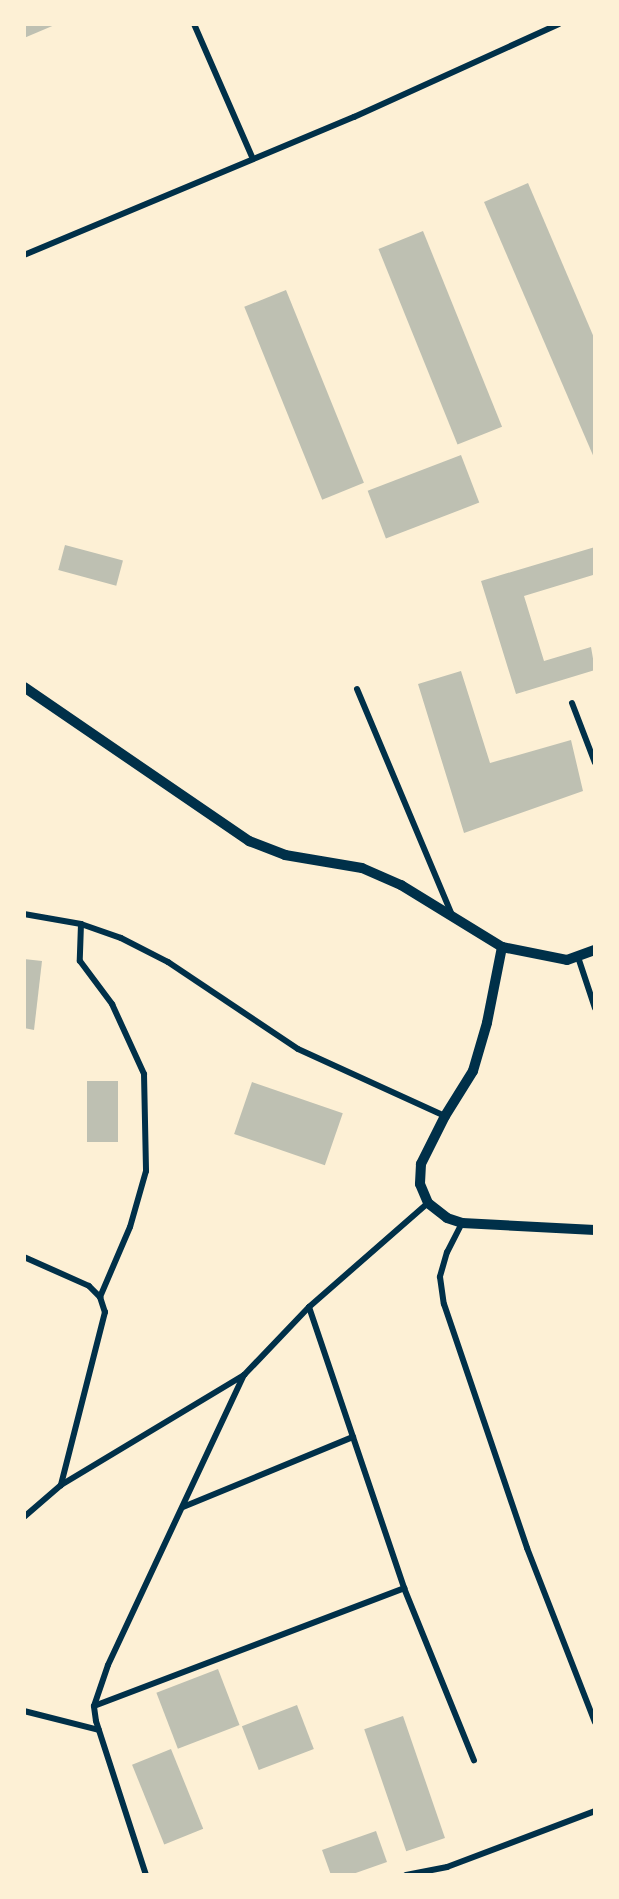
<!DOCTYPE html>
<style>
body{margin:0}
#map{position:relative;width:619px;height:1899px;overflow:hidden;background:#fdf0d5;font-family:Signika,sans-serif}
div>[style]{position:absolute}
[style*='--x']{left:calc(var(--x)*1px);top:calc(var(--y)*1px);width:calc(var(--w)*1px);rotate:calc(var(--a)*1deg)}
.building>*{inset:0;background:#bec0b2;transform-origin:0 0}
.minor>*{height:6px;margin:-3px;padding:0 3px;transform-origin:3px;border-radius:3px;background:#003049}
.tertiary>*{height:10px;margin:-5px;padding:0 5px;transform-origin:5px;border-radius:5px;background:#003049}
span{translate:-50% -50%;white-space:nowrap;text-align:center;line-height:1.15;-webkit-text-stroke:6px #fdf0d5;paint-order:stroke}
.frame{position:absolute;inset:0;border:26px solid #fdf0d5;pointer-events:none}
</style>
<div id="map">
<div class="building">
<i style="clip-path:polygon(24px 24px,57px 24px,24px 38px)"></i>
<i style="clip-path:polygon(528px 183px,595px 340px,595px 460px,484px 202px)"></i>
<i style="left:423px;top:231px;width:211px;height:48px;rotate:68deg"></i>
<i style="left:286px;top:290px;width:208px;height:45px;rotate:68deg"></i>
<i style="left:461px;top:455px;width:51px;height:100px;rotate:69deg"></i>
<i style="left:65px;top:545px;width:60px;height:26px;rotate:15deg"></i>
<i style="clip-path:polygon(595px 547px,595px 580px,593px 575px,524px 596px,544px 661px,591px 647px,595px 670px,516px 694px,481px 581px)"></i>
<i style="clip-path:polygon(461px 671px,490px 763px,571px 740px,583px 791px,464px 833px,418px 684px)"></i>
<i style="clip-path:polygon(24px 959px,42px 961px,34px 1030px,24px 1028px)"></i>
<i style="left:87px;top:1081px;width:31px;height:61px"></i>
<i style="left:252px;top:1082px;width:96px;height:55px;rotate:19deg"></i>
<i style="left:218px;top:1669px;width:60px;height:66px;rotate:69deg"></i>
<i style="left:297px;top:1705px;width:47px;height:59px;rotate:69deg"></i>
<i style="left:403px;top:1716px;width:129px;height:41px;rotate:71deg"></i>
<i style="left:171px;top:1749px;width:86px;height:42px;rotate:68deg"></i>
<i style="clip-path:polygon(376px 1831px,387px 1862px,350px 1875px,331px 1875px,322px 1850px)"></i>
</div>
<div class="minor">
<i style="--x:194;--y:24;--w:147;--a:66.4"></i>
<i style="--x:24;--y:255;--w:358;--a:-22.7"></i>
<i style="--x:354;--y:117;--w:225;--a:-24.4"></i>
<i style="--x:357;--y:689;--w:245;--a:67.2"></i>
<i style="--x:572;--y:703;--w:64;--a:69"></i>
<i style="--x:24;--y:914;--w:58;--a:10"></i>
<i style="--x:81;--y:924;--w:42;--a:19.3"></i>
<i style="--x:121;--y:938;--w:53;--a:27.1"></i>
<i style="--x:168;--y:962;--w:156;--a:33.8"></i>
<i style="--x:298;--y:1049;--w:162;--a:24.5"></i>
<i style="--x:81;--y:924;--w:37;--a:92"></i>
<i style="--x:80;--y:961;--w:54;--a:53.3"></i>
<i style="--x:112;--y:1004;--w:77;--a:65.4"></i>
<i style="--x:144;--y:1074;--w:97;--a:88.8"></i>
<i style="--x:146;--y:1171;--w:58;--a:105.9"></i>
<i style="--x:130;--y:1227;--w:76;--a:113.2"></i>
<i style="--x:578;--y:957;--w:54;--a:71.6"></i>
<i style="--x:462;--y:1223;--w:33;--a:117"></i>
<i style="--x:447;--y:1252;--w:26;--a:106"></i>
<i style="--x:440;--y:1277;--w:27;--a:82"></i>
<i style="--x:444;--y:1304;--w:258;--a:71.2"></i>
<i style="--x:527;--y:1548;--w:187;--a:68.7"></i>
<i style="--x:24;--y:1257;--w:71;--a:24"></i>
<i style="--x:89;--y:1286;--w:16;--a:45"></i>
<i style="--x:100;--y:1297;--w:16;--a:72"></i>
<i style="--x:105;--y:1312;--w:179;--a:104.3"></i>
<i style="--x:309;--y:1307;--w:297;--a:71.3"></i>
<i style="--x:404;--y:1588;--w:186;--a:67.9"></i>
<i style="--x:183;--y:1507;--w:184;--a:-22.4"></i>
<i style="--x:24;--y:1517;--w:49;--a:-40.9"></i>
<i style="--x:61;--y:1485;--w:214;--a:-31"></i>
<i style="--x:244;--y:1375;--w:94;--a:-46.3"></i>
<i style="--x:309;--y:1307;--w:158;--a:-41.2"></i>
<i style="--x:94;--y:1706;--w:332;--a:-20.8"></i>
<i style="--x:24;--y:1711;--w:77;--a:14.2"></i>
<i style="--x:146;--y:1875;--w:162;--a:-108"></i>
<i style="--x:96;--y:1721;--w:15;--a:-98"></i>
<i style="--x:94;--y:1706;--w:43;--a:-71.1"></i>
<i style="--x:108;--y:1665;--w:320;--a:-64.9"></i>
<i style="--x:406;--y:1875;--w:42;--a:-11"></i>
<i style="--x:447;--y:1867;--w:158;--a:-20.7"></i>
</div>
<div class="tertiary">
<i style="--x:24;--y:687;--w:273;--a:34.4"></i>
<i style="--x:249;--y:841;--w:39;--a:21"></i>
<i style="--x:285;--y:855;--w:78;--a:9.6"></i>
<i style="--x:362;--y:868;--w:43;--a:23.6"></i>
<i style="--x:401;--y:885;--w:119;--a:31.5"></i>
<i style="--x:502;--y:947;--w:66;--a:11.3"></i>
<i style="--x:567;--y:960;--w:30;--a:-20"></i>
<i style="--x:502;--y:947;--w:77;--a:101.2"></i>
<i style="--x:487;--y:1023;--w:50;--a:106.3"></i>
<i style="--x:473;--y:1071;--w:53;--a:121.9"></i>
<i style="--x:445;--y:1116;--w:54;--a:116.6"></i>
<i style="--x:421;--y:1164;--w:20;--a:93"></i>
<i style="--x:420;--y:1184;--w:21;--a:67"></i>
<i style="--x:428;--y:1203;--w:24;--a:38"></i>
<i style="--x:447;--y:1218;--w:16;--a:18"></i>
<i style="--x:462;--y:1223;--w:133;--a:3"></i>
</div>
<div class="frame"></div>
</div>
